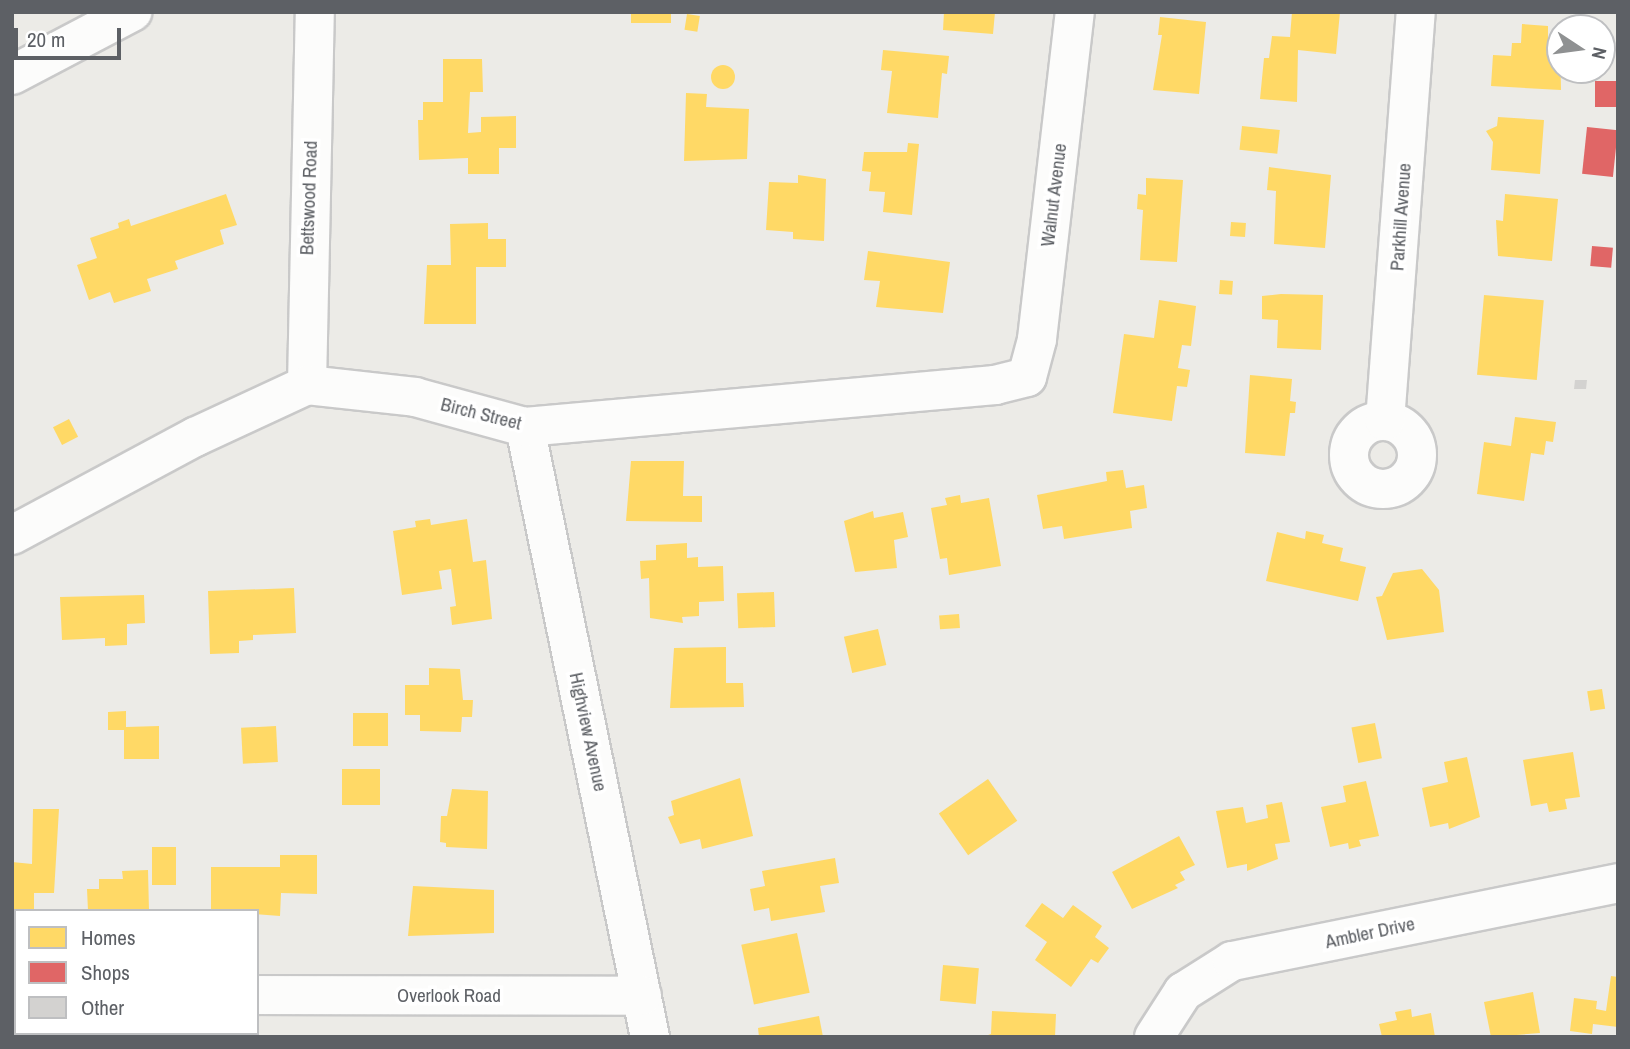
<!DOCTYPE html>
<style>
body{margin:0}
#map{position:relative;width:1630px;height:1049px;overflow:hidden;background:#ecebe7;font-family:"Archivo Narrow",sans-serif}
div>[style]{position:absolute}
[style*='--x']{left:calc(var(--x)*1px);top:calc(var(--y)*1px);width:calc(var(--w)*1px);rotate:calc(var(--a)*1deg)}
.homes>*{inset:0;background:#ffd966;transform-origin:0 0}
.round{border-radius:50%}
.shops>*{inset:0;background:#e06666;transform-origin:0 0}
.building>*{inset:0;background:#d3d2d0}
.roads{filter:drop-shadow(2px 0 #c9c9c9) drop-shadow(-2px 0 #c9c9c9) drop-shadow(0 2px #c9c9c9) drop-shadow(0 -2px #c9c9c9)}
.minor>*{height:38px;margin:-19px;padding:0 19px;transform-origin:19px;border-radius:19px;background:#fcfcfb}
.minor>.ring{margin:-19px;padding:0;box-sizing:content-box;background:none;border:38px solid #fcfcfb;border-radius:50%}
span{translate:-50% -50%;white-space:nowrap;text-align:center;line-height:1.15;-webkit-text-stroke:7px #fff;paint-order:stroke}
.street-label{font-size:19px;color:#5d6065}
.frame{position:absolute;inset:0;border:14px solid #5d6065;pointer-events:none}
.legend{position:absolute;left:14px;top:909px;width:245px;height:126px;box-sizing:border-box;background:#fff;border:2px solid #bebfc1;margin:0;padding:9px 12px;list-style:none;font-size:21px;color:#5d6065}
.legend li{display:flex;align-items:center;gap:14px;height:35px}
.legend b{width:35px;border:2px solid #bebfc1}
.north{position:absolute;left:1546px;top:14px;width:70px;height:70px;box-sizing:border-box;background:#fff;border:2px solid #bebfc1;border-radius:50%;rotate:103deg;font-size:19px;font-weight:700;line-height:28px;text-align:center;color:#5d6065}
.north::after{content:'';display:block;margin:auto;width:24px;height:32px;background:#8f9192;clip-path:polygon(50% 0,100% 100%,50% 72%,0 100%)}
.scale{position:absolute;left:14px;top:28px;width:107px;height:32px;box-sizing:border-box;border:4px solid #5d6065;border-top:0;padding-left:9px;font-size:21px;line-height:24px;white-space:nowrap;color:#5d6065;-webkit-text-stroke:5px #fff;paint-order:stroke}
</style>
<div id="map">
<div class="homes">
<i style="left:631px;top:12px;width:40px;height:11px"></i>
<i style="clip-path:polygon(944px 12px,995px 12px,993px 34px,943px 30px)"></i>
<i style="clip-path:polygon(1292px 12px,1340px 12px,1336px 54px,1298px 50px,1297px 102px,1260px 99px,1264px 58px,1269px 58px,1272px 36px,1290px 37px)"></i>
<i style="left:687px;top:14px;width:13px;height:16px;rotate:9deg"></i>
<i style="clip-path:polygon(1160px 17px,1206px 22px,1199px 94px,1153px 90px,1162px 35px,1158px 35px)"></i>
<i style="clip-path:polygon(1522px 24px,1548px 26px,1548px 38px,1560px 39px,1561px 90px,1491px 86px,1493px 55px,1511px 56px,1512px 43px,1521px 43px)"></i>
<i style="clip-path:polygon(883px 50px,949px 56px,947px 74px,942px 73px,938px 118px,887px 113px,892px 71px,881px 70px)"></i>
<i style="clip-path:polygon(443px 59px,482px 59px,483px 92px,470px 92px,468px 133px,481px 132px,481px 117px,516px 116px,516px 148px,499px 148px,499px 174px,468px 174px,468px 158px,419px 160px,418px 120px,423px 120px,423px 102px,443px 102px)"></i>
<i class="round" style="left:711px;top:65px;width:24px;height:24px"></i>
<i style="clip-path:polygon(686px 93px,707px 94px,706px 107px,749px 109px,747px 159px,684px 161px)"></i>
<i style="clip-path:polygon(1498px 117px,1544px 120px,1540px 174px,1491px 170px,1493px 142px,1486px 131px,1497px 126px)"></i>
<i style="left:1242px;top:126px;width:38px;height:24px;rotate:6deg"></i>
<i style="clip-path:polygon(908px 143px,919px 144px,912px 215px,883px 212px,885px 192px,869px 191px,871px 172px,862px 171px,864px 152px,907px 152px)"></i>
<i style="clip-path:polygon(1269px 167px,1331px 175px,1325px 248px,1274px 244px,1276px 191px,1267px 190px)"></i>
<i style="clip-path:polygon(798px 175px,826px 179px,824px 241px,793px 239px,793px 232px,766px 230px,769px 182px,798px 183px)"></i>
<i style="clip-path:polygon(1146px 178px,1183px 180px,1177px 262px,1140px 260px,1143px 210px,1137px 209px,1138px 194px,1146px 195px)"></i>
<i style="clip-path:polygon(226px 194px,237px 225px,220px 230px,224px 244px,175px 261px,178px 269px,147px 279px,151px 291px,114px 303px,110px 292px,89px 300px,77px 265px,97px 258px,90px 238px,119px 228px,118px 223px,129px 219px,131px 226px)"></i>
<i style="clip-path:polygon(1505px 194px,1558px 199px,1552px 261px,1498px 256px,1496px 220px,1503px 221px)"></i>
<i style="left:1231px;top:222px;width:15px;height:14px;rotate:4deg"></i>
<i style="clip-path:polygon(488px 223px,488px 239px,506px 239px,506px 267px,476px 267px,476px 324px,424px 324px,427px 265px,451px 265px,450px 224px)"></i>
<i style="clip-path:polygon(868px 251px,950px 262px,943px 313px,876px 307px,880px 281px,864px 280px)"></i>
<i style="left:1220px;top:280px;width:13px;height:14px;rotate:4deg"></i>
<i style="clip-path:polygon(1281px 294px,1323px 295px,1321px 350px,1277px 348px,1278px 320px,1262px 319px,1262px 296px)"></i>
<i style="left:1484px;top:295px;width:60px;height:80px;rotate:5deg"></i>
<i style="clip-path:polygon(1159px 300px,1196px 306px,1191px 346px,1182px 345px,1178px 368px,1190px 370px,1187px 387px,1177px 386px,1172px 421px,1113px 413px,1124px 334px,1154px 338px)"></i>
<i style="clip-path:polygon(1250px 375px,1292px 379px,1290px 401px,1296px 402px,1295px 413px,1290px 413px,1285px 456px,1245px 453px)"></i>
<i style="clip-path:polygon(1515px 417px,1556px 422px,1553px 442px,1546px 441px,1544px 455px,1531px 453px,1524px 501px,1477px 494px,1484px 442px,1511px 446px)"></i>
<i style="left:69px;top:419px;width:20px;height:18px;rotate:63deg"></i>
<i style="clip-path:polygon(631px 461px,684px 461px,683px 496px,702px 496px,702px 522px,626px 521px)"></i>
<i style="clip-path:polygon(1123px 470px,1126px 488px,1144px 485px,1147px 508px,1130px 511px,1132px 528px,1064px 539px,1062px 526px,1043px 529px,1037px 495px,1107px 481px,1106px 472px)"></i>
<i style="clip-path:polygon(960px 495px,961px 503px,989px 498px,1001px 566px,949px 575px,947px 558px,940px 559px,931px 508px,947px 505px,945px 498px)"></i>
<i style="clip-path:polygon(873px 511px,874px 518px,903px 512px,908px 537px,894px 540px,897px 568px,855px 572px,844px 521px)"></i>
<i style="clip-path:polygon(430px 519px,431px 525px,467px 519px,473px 562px,486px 560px,492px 619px,452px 625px,450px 607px,456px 606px,451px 569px,439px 571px,442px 589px,402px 595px,393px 531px,416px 527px,415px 521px)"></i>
<i style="clip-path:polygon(1306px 531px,1324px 535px,1322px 543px,1343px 548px,1340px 561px,1366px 567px,1358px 601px,1266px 581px,1277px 532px,1305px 539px)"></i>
<i style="clip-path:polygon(687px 543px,687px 558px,698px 557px,698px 567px,723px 566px,724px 601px,699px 602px,699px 616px,682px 617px,683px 623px,650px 618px,649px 578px,641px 579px,640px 561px,656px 560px,656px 545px)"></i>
<i style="clip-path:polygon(1422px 569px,1439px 590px,1444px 632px,1387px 640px,1376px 597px,1382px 596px,1393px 573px)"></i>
<i style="clip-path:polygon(294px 588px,296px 633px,253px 635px,253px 640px,239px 641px,239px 653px,210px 654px,208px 591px)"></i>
<i style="left:774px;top:592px;width:35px;height:37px;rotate:88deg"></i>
<i style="clip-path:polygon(144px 595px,145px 623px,127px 624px,127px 645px,105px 646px,105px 638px,62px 640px,60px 597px)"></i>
<i style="left:959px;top:614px;width:14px;height:20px;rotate:86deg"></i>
<i style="left:878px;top:629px;width:37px;height:35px;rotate:77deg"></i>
<i style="clip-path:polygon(726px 647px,726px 683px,743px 683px,744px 707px,670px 708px,674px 648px)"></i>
<i style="clip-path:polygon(429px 668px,460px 669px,463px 700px,473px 700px,472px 717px,462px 717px,461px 732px,420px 731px,420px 715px,405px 715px,405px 685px,429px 685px)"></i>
<i style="left:1602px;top:689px;width:20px;height:15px;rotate:81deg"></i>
<i style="clip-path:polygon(126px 711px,126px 727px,159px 726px,159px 759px,124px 759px,124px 730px,108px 730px,108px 712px)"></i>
<i style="left:353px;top:713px;width:35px;height:33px"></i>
<i style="left:1375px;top:723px;width:36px;height:24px;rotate:79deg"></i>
<i style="left:276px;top:726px;width:36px;height:35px;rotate:87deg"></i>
<i style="clip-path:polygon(1573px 752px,1580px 797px,1565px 799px,1567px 809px,1549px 812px,1547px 803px,1531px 806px,1523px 760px)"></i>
<i style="clip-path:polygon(1467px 757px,1480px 817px,1449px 829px,1448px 823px,1430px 827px,1422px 788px,1448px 782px,1444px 762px)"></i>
<i style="left:342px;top:769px;width:38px;height:36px"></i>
<i style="clip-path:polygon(740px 778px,753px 836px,702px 849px,700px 839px,680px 844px,668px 817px,674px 815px,671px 801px)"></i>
<i style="left:988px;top:779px;width:51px;height:60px;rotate:55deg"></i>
<i style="clip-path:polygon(1366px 781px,1379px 836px,1359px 840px,1361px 846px,1349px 849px,1348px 843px,1330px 847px,1321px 807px,1346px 802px,1343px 786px)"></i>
<i style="clip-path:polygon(452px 789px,488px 791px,487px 849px,446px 847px,446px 843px,440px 842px,441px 816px,447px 816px)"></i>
<i style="clip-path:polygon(1282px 802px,1290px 842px,1275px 844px,1278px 859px,1247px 871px,1247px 864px,1227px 868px,1216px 811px,1243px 807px,1246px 823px,1268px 818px,1266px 805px)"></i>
<i style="clip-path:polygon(33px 809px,59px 809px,54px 893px,34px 893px,34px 911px,12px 914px,12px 862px,32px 864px)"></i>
<i style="clip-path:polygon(1179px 836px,1195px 865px,1180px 872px,1185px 880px,1175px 885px,1178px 888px,1132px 909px,1112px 872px)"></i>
<i style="left:176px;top:847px;width:38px;height:24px;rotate:90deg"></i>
<i style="clip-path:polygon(280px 855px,317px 855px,317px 894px,281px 893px,280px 916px,211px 911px,211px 867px,280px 867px)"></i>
<i style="clip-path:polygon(835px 858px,839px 883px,820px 886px,825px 912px,771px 921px,769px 908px,754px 911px,750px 889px,765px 886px,762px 871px)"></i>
<i style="clip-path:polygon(148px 870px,149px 911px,88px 911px,87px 889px,99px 889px,99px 879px,123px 879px,122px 871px)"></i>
<i style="clip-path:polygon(413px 886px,494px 890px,494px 933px,408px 936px)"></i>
<i style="clip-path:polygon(1042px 903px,1063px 918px,1073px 905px,1102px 926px,1095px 937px,1109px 948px,1098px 963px,1091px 959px,1071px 987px,1035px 960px,1047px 942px,1025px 926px)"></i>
<i style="left:797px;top:933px;width:61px;height:57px;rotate:78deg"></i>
<i style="left:943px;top:965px;width:36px;height:36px;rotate:5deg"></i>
<i style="clip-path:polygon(1611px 976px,1618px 977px,1618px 1027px,1593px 1024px,1592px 1034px,1570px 1031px,1574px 998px,1597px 1001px,1596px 1009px,1606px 1011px)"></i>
<i style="clip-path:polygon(1533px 992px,1540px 1033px,1491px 1037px,1484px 1002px)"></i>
<i style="clip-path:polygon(1411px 1009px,1412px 1017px,1431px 1013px,1435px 1037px,1382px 1037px,1379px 1024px,1397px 1020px,1395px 1012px)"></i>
<i style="clip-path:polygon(992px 1011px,1056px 1014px,1055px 1037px,982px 1037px,991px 1034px)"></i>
<i style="clip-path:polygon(819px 1016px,823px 1037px,759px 1037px,758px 1028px)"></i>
</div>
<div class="shops">
<i style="left:1618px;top:81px;width:26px;height:23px;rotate:90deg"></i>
<i style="left:1587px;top:127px;width:31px;height:47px;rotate:6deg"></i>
<i style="left:1592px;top:246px;width:21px;height:20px;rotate:5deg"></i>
</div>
<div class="building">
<i style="clip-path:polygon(1575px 380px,1587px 380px,1586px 389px,1574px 389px)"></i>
</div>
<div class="roads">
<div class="minor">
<i style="--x:12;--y:75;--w:136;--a:-27.7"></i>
<i style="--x:307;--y:385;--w:373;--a:-88.8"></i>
<i class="ring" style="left:1349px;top:421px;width:30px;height:30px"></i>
<i style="--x:1385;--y:421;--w:410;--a:-85.7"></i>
<i style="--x:525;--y:427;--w:623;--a:78.42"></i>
<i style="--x:12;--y:535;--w:208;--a:-28.2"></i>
<i style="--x:195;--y:437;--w:123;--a:-24.9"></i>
<i style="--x:307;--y:385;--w:109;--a:6.3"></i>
<i style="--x:415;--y:397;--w:114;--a:15.3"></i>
<i style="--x:525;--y:427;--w:472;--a:-5.1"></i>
<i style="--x:995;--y:385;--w:33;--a:-14"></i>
<i style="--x:1027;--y:377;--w:39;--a:-75"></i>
<i style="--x:1037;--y:339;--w:329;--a:-83.4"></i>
<i style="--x:12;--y:990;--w:4;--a:0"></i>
<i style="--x:257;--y:995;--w:385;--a:0.1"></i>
<i style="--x:1154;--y:1037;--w:54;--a:-57.2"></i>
<i style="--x:1183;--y:992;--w:58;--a:-32.3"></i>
<i style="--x:1232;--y:961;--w:394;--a:-11.4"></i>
</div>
</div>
<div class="street-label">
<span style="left:1054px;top:195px;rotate:-83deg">Walnut Avenue</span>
<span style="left:309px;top:198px;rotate:-88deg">Bettswood Road</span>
<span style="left:1401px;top:217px;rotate:-86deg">Parkhill Avenue</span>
<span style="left:481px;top:414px;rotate:14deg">Birch Street</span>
<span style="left:588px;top:732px;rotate:78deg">Highview Avenue</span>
<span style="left:1370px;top:933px;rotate:-12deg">Ambler Drive</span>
<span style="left:449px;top:996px">Overlook Road</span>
</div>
<div class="frame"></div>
<ul class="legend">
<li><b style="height:19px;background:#ffd966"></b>Homes</li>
<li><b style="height:19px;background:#e06666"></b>Shops</li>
<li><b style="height:19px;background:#d3d2d0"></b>Other</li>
</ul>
<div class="north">N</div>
<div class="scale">20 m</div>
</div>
